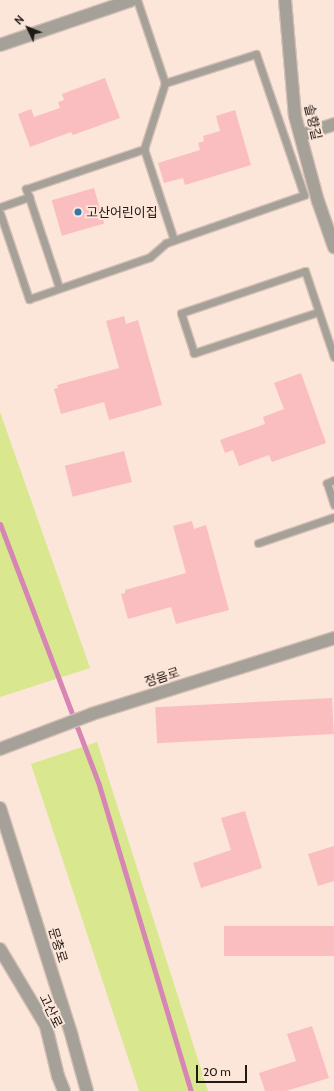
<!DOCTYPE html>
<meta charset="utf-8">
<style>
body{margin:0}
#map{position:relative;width:334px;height:1091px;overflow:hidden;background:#fce5d9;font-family:Cabin,"Noto Sans KR",sans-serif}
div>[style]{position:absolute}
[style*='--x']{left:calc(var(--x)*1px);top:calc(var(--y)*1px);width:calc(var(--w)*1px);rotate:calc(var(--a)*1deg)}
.green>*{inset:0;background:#d9e78f}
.stream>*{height:5px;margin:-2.5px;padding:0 2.5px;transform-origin:2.5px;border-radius:2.5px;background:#d685b5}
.building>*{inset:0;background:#fabec0;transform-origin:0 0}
.roads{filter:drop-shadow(1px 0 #d5c0b6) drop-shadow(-1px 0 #d5c0b6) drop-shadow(0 1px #d5c0b6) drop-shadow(0 -1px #d5c0b6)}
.service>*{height:7px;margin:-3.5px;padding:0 3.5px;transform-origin:3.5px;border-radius:3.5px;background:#a6a198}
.minor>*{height:12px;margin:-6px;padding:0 6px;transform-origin:6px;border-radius:6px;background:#a6a198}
.tertiary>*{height:12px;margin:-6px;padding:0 6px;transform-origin:6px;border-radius:6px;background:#a6a198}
.dots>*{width:11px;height:11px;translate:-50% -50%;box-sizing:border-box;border:2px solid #fce5d9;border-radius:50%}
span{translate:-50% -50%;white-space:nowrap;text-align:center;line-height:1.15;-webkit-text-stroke:4px #fce5d9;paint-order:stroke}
.street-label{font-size:13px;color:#211915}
.poi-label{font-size:13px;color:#211915}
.left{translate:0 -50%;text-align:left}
.north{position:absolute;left:8px;top:8px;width:40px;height:40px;-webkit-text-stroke:3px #fce5d9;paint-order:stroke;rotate:313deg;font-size:11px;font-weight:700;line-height:16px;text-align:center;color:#211915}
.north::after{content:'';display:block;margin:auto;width:14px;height:18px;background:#211915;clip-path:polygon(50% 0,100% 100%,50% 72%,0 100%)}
.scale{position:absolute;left:196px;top:1065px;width:51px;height:18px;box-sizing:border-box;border:2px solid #211915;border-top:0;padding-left:5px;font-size:12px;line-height:14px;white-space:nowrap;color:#211915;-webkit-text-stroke:3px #fce5d9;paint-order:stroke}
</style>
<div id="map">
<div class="green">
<i style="clip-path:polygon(0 412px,90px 668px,0 697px)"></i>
<i style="clip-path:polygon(97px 742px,118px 808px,208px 1091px,139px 1091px,31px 764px)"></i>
</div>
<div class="stream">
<i style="--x:0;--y:524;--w:279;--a:69.2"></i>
<i style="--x:99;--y:785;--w:320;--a:73.3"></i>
</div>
<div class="building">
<i style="clip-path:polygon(105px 78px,120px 118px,73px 135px,71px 132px,30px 147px,18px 114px,31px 109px,34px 117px,60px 108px,58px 102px,64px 100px,62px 94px)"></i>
<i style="clip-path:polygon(235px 110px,251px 165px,185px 185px,183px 178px,164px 183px,158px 163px,200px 150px,198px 143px,204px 141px,203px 136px,220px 131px,216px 116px)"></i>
<i style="left:94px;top:188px;width:37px;height:44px;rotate:74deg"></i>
<i style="clip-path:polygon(124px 316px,126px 324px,138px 320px,162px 405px,109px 420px,104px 402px,61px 414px,54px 389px,58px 388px,57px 385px,119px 368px,106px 321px)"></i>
<i style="clip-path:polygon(301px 373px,326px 443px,272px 462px,269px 455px,239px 466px,233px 450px,225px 453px,220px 440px,265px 424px,263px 417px,284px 409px,274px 383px)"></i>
<i style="left:124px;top:451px;width:32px;height:61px;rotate:76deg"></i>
<i style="clip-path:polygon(192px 521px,194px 529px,206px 525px,229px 610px,176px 624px,171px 607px,128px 619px,121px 594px,125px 593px,125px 590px,186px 573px,173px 526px)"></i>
<i style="left:332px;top:698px;width:36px;height:177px;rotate:87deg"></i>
<i style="clip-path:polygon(245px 811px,262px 868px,201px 888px,193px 863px,231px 850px,221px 818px)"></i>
<i style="clip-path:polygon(334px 846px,334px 881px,318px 886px,308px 854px)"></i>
<i style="left:334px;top:926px;width:30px;height:110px;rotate:90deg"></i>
<i style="clip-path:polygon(312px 1026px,329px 1078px,286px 1091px,265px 1091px,259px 1073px,296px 1061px,287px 1034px)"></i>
</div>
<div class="roads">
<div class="service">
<i style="--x:165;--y:83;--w:69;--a:107.7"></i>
<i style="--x:144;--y:149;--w:96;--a:71.8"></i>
<i style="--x:29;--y:197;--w:9;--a:-111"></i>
<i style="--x:26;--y:189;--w:125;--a:-18.7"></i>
<i style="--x:0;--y:207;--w:31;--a:-19"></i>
<i style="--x:29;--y:197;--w:95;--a:71.6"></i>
<i style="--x:0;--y:213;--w:91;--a:71.4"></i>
<i style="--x:29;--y:299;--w:128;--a:-19.1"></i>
<i style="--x:150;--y:257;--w:21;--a:-41"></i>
<i style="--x:166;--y:243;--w:146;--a:-19.2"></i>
<i style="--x:304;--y:195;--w:149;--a:-108.8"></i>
<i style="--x:256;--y:54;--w:96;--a:162.3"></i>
<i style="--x:165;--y:83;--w:88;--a:-108.6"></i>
<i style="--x:318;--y:312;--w:131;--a:161.7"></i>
<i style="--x:194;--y:353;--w:42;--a:-108"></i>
<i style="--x:181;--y:313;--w:131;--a:-18.7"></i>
<i style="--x:305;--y:271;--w:91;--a:71.4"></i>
<i style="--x:334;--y:480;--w:8;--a:157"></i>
<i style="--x:327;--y:483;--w:23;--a:72"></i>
<i style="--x:258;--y:543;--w:80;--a:-18.9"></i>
</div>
<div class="minor">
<i style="--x:285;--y:0;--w:116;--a:85.1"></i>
<i style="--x:295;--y:116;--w:88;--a:74.9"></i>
<i style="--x:318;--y:201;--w:49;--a:70.8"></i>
<i style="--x:0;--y:45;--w:139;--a:-18.8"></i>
<i style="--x:301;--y:135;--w:35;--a:-18"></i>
<i style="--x:0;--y:749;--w:98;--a:-20.8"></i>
<i style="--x:92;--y:714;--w:254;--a:-17.4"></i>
<i style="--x:0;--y:949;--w:90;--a:59.1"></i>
<i style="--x:46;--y:1026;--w:51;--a:76.5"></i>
<i style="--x:58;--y:1076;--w:16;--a:68"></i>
</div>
<div class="tertiary">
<i style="--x:0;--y:808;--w:240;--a:72.5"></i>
<i style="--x:72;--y:1037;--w:56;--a:74.5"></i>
</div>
</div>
<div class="dots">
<i style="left:78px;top:212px;background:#3277ac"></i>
</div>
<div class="street-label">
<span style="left:313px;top:122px;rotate:77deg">솔향길</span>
<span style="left:162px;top:677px;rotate:-18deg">정음로</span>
<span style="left:58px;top:945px;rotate:73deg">문충로</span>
<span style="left:51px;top:1011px;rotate:64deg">고산로</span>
</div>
<div class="poi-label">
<span class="left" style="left:86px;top:212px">고산어린이집</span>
</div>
<div class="north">N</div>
<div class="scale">20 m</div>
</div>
